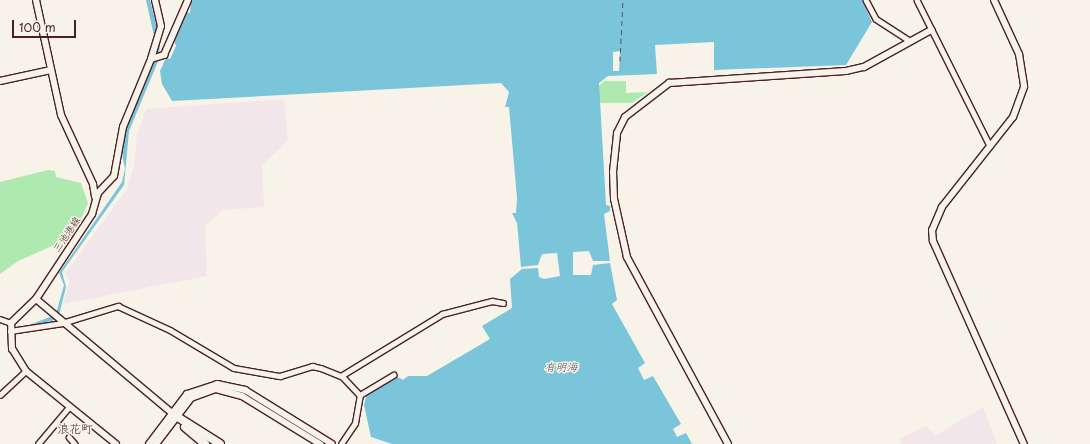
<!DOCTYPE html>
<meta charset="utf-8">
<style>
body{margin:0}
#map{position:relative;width:1090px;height:444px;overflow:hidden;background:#f7f3e8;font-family:"Playpen Sans","Klee One",sans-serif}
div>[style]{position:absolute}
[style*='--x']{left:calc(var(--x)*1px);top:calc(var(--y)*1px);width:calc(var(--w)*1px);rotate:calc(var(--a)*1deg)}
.built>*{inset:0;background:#f3e6eb}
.green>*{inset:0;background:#aee9af}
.water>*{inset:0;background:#7bc5db}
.pier>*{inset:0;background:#f7f3e8}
.ferry>*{height:1px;margin-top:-0.5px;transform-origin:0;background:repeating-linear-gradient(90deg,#595160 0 5px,transparent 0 9px)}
.roads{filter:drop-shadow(1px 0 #4a1f2b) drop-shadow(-1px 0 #4a1f2b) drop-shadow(0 1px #4a1f2b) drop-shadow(0 -1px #4a1f2b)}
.street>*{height:4.5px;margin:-2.25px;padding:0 2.25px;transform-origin:2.25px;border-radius:2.25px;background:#f7f3e8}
.secondary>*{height:6px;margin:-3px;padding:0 3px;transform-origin:3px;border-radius:3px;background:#f7f3e8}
.highway>*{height:8px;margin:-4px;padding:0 4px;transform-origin:4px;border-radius:4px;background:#f7f3e8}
span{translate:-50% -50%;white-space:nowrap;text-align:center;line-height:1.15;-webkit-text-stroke:3px #f7f3e8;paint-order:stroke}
.street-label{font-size:10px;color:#4a1f2b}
.water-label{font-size:11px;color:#595160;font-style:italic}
.quarter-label{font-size:12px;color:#4a1f2b}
.scale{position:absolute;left:12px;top:20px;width:64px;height:18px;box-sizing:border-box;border:2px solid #4a1f2b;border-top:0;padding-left:5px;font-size:12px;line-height:14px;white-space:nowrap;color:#4a1f2b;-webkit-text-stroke:3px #f7f3e8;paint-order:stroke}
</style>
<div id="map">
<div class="built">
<i style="clip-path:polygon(284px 99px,288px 141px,262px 165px,264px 207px,223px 210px,205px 226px,207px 276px,63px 304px,70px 281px,65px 274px,127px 189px,134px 166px,137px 135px,146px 109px)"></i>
<i style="clip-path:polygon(983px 407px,997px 444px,901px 444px,900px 439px,926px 426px,936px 435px)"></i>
</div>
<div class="green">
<i style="clip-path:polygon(604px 81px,626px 81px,626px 93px,648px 92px,632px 103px,599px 103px,598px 87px)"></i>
<i style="clip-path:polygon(48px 170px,55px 171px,56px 177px,81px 183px,88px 203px,83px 215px,61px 249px,52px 246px,18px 261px,0 274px,0 182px)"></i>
</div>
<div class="water">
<i style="clip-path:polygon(146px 0,150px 0,160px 40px,159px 59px,129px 131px,124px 185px,62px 272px,66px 287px,59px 315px,52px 321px,21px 328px,50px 317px,57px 310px,64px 285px,59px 273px,122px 182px,125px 169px,121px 148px,126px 128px,155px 60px,157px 49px)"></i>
<i style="clip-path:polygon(191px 0,862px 0,872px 22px,846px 65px,714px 70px,714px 42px,655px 45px,657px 74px,608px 76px,599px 83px,606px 205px,610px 206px,610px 211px,604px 214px,610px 261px,593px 261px,589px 251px,573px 252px,573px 275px,591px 275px,593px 265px,610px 263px,617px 300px,612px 304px,645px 363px,638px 368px,644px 380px,653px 376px,681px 424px,673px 429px,677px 437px,686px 433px,692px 444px,392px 444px,371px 437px,364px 405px,367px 393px,396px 376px,403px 380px,408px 376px,427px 376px,490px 339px,482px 326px,512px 308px,510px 279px,522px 269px,538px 268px,539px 277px,544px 279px,560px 276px,557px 253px,542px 254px,538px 265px,521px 267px,517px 223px,512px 213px,516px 213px,517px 198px,509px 107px,505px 107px,509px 92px,501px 83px,172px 101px,162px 84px,160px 71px,166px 58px,170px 59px,176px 46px,173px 38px,186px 12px,190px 13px)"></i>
</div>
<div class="pier">
<i style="clip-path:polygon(620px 51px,619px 71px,613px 71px,613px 52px)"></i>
</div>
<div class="ferry">
<i style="--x:620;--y:61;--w:61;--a:-87.2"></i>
</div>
<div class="roads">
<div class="street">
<i style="--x:866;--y:0;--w:21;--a:62"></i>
<i style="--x:876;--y:19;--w:40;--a:32.9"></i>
<i style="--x:917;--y:0;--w:163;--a:63.4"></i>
<i style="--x:0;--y:319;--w:12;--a:20"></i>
<i style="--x:10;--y:331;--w:53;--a:-8.7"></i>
<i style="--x:62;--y:323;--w:59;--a:-16.9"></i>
<i style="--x:118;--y:306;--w:57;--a:24.8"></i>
<i style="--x:170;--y:330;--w:74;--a:30.7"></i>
<i style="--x:234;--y:368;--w:47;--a:9.9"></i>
<i style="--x:280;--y:376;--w:34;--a:-17"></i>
<i style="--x:312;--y:366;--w:9;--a:13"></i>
<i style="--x:321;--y:368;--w:24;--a:22"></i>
<i style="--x:343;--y:377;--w:25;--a:47"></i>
<i style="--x:341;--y:376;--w:119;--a:-31.5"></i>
<i style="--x:442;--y:314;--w:52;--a:-14.6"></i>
<i style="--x:492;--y:301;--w:11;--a:10"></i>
<i style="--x:0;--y:395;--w:35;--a:-43"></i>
<i style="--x:360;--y:395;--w:39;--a:-31"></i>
<i style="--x:69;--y:437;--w:9;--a:49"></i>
<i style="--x:38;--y:444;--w:48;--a:-50"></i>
<i style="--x:341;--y:444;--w:25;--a:-56"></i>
<i style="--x:355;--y:423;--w:28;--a:-80"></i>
</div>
<div class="secondary">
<i style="--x:36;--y:0;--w:118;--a:77.7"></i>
<i style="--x:61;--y:115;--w:76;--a:65.1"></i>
<i style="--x:93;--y:184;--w:13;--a:81"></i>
<i style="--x:994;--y:0;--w:60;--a:65.2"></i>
<i style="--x:1019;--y:54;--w:33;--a:81"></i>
<i style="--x:1024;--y:87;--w:32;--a:110"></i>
<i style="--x:1013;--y:117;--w:115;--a:128.3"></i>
<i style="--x:942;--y:207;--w:25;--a:113"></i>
<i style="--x:932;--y:230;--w:11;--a:85"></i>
<i style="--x:933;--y:241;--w:222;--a:65.9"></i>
<i style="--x:151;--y:59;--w:34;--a:-73"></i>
<i style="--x:161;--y:26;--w:27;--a:-103"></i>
<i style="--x:0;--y:81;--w:52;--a:-12.2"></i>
<i style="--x:36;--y:299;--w:179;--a:40"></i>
<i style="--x:116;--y:444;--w:116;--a:-141"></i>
<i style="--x:26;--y:371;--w:26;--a:-122"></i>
<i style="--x:12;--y:349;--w:26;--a:-92"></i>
<i style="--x:11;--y:323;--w:35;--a:-44"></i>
<i style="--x:36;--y:299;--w:102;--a:-56.6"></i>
<i style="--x:92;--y:214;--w:22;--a:-74"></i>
<i style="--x:98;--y:193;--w:23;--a:-47"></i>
<i style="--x:114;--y:176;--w:50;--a:-79.6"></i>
<i style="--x:123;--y:127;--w:74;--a:-67.6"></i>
<i style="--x:151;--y:59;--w:14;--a:-17"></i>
<i style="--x:164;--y:55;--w:60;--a:-66.4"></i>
<i style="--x:149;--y:444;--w:63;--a:-52.8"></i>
<i style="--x:187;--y:394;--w:32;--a:-18"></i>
<i style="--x:217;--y:384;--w:29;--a:12"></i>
<i style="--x:245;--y:390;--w:102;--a:31.8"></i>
<i style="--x:156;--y:444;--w:58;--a:-52.7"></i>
<i style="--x:191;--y:398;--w:27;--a:-20"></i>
<i style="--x:216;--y:389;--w:27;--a:15"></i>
<i style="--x:242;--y:396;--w:92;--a:31.6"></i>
<i style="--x:728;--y:444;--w:213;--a:-118.4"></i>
<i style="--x:627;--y:257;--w:59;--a:-102.6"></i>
<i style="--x:614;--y:199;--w:27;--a:-92"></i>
<i style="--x:613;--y:172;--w:39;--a:-84"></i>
<i style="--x:617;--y:133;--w:18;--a:-63"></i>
<i style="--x:625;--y:117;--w:56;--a:-37.7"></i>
<i style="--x:669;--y:83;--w:177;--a:-3.9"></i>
<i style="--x:846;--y:71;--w:18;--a:-13"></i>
<i style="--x:864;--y:67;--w:77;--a:-28.9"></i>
</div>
<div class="highway">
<i style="--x:176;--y:416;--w:52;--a:32.5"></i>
<i style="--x:185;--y:427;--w:26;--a:40"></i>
</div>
</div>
<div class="street-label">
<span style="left:66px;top:234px;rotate:-56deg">三池港線</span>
</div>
<div class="water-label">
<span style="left:561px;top:367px">有明海</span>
</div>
<div class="quarter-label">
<span style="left:75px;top:429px">浪花町</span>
</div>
<div class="scale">100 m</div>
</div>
